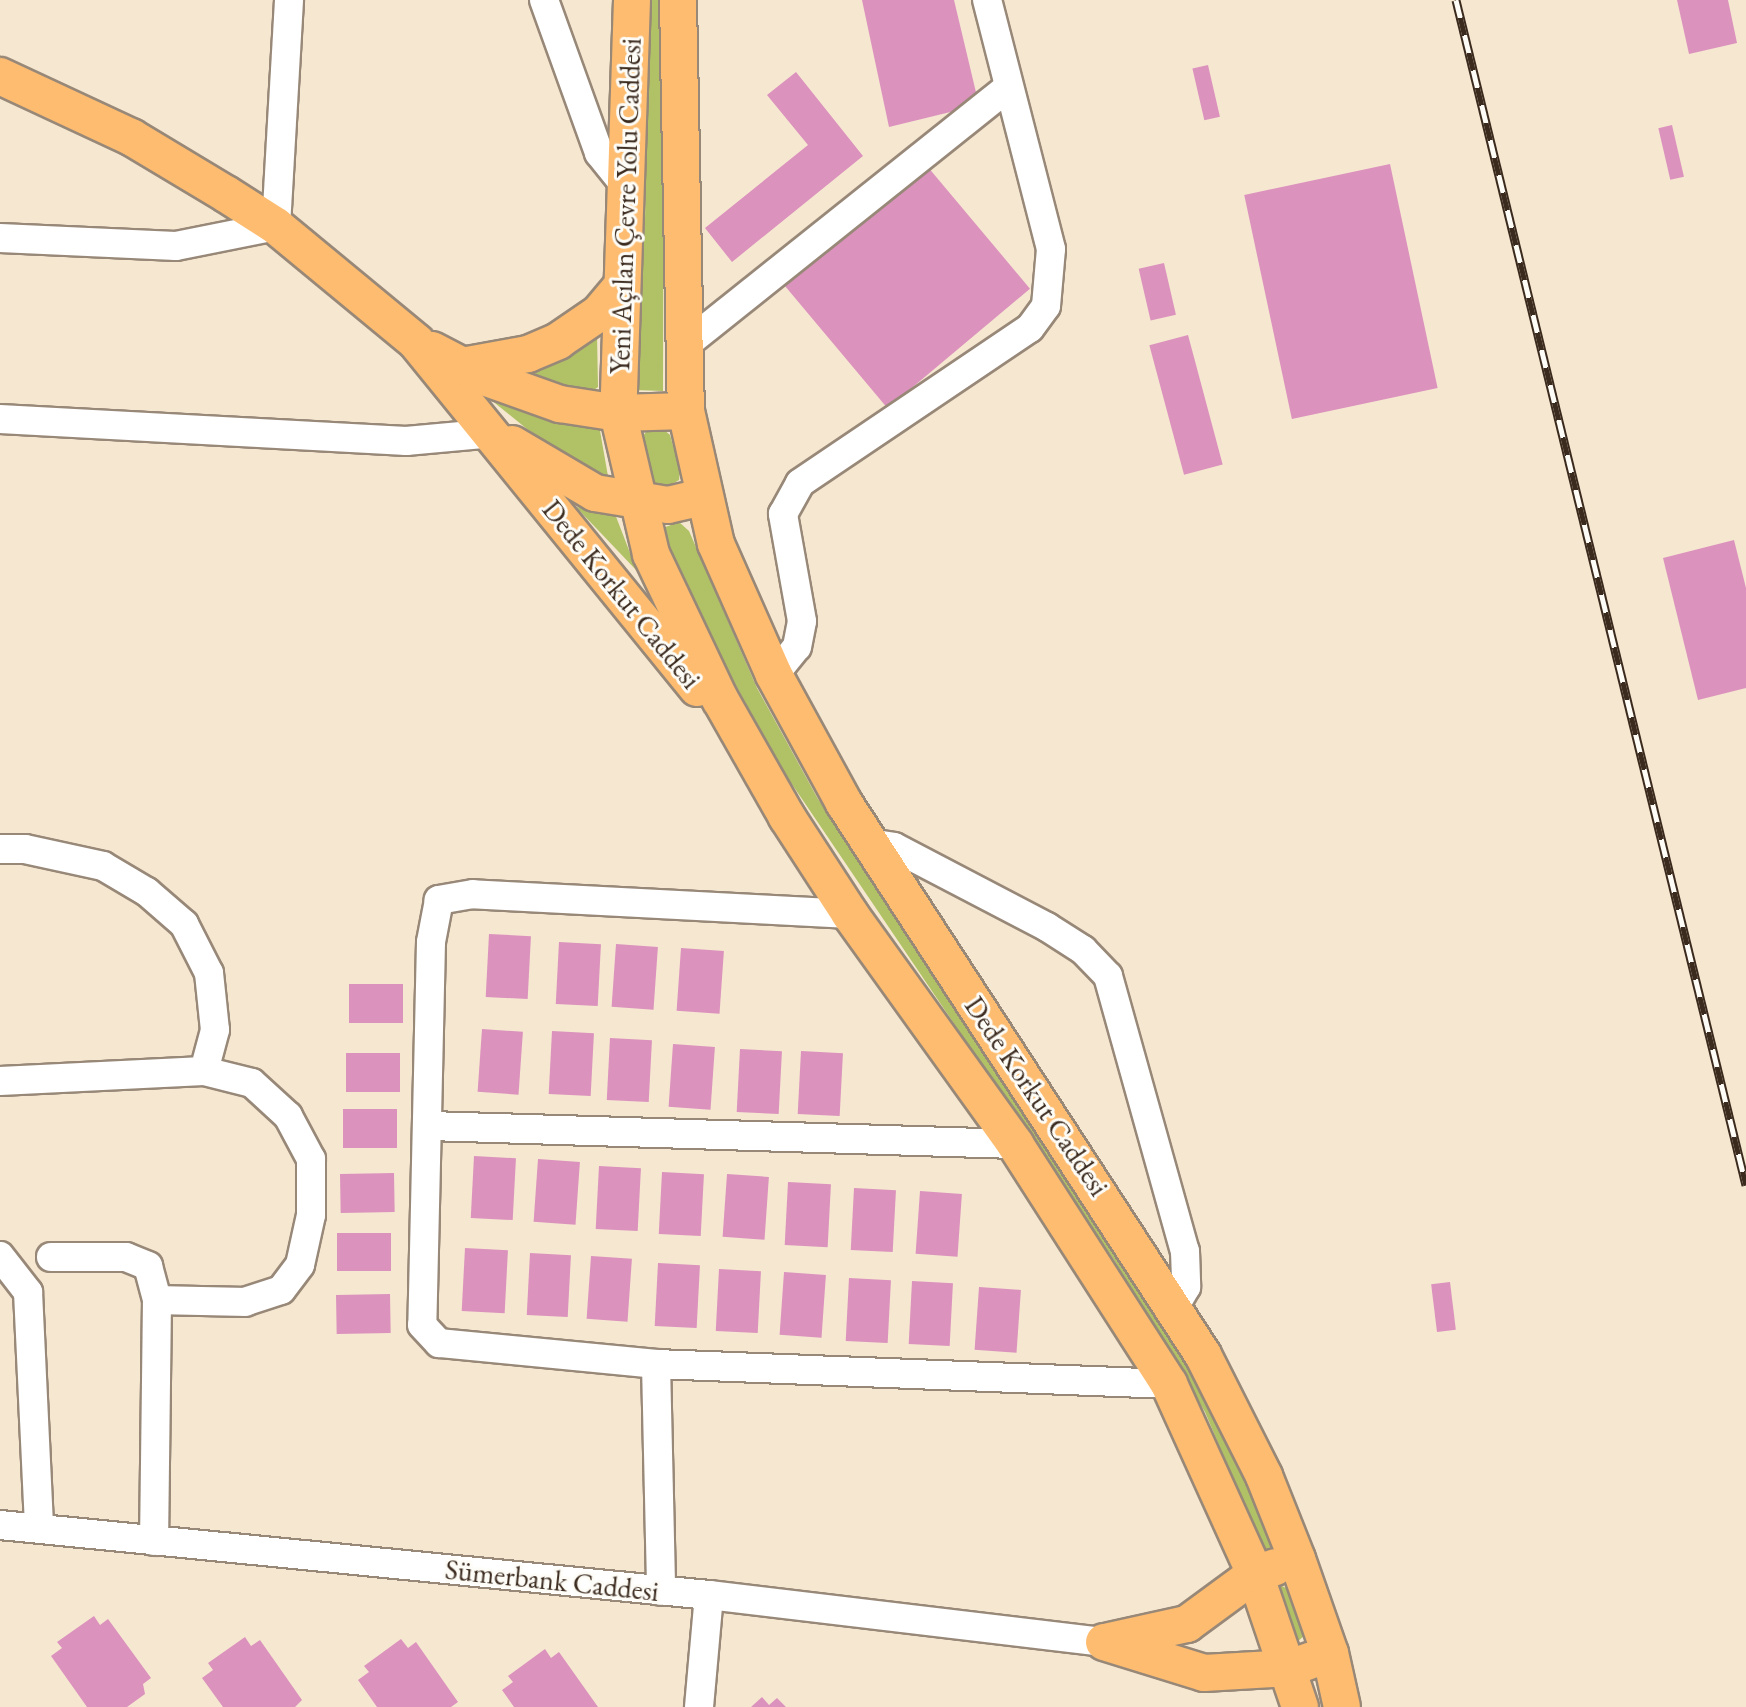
<!DOCTYPE html>
<meta charset="utf-8">
<style>
body{margin:0}
#map{position:relative;width:1746px;height:1707px;overflow:hidden;background:#f6e7d1;font-family:"EB Garamond",serif}
div>[style]{position:absolute}
[style*='--x']{left:calc(var(--x)*1px);top:calc(var(--y)*1px);width:calc(var(--w)*1px);rotate:calc(var(--a)*1deg)}
.green>*{inset:0;background:#b0c265}
.building>*{inset:0;background:#db92bd;transform-origin:0 0}
.roads{filter:drop-shadow(2px 0 #988878) drop-shadow(-2px 0 #988878) drop-shadow(0 2px #988878) drop-shadow(0 -2px #988878)}
.minor>*{height:28px;margin:-14px;padding:0 14px;transform-origin:14px;border-radius:14px;background:#fff}
.major>*{height:36px;margin:-18px;padding:0 18px;transform-origin:18px;border-radius:18px;background:#fdbc70}
.rail>*{height:9px;margin-top:-4.5px;transform-origin:0;background:repeating-linear-gradient(90deg,#fdfcf7 0 18px,#3b2a1e 0 36px);box-sizing:border-box;border-block:2px solid #3b2a1e}
span{translate:-50% -50%;white-space:nowrap;text-align:center;line-height:1.15;-webkit-text-stroke:6px #fdfcf7;paint-order:stroke}
.street-label{font-size:28px;color:#3b2a1e}
</style>
<div id="map">
<div class="green">
<i style="clip-path:polygon(649px 0,664px 0,663px 391px,634px 390px,645px 218px)"></i>
<i style="clip-path:polygon(597px 334px,598px 387px,590px 393px,524px 377px,525px 367px)"></i>
<i style="clip-path:polygon(464px 378px,599px 425px,609px 482px,527px 429px)"></i>
<i style="clip-path:polygon(663px 429px,670px 435px,680px 470px,679px 480px,664px 489px,651px 488px,639px 440px,648px 430px)"></i>
<i style="clip-path:polygon(576px 507px,615px 514px,637px 571px)"></i>
<i style="clip-path:polygon(679px 522px,689px 531px,757px 688px,818px 799px,1124px 1250px,1224px 1424px,1277px 1549px,1265px 1554px,1205px 1412px,1114px 1260px,779px 765px,676px 575px,660px 529px)"></i>
<i style="clip-path:polygon(1280px 1585px,1288px 1589px,1305px 1635px,1297px 1642px,1275px 1588px)"></i>
</div>
<div class="building">
<i style="clip-path:polygon(862px 0,954px 0,979px 105px,889px 127px)"></i>
<i style="clip-path:polygon(1677px 0,1728px 0,1737px 43px,1689px 54px)"></i>
<i style="left:1208px;top:65px;width:53px;height:16px;rotate:77deg"></i>
<i style="clip-path:polygon(796px 72px,863px 156px,732px 262px,705px 228px,808px 145px,767px 95px)"></i>
<i style="left:1672px;top:125px;width:53px;height:14px;rotate:77deg"></i>
<i style="left:922px;top:160px;width:168px;height:186px;rotate:50deg"></i>
<i style="left:1390px;top:164px;width:229px;height:149px;rotate:78deg"></i>
<i style="left:1164px;top:263px;width:53px;height:26px;rotate:77deg"></i>
<i style="left:1188px;top:335px;width:134px;height:40px;rotate:75deg"></i>
<i style="clip-path:polygon(1734px 540px,1746px 588px,1746px 688px,1698px 700px,1663px 558px)"></i>
<i style="left:489px;top:934px;width:42px;height:63px;rotate:3deg"></i>
<i style="left:559px;top:942px;width:42px;height:62px;rotate:3deg"></i>
<i style="left:616px;top:944px;width:42px;height:63px;rotate:4deg"></i>
<i style="left:681px;top:948px;width:43px;height:63px;rotate:4deg"></i>
<i style="left:349px;top:984px;width:54px;height:39px"></i>
<i style="left:482px;top:1029px;width:41px;height:63px;rotate:4deg"></i>
<i style="left:552px;top:1031px;width:42px;height:63px;rotate:3deg"></i>
<i style="left:610px;top:1038px;width:42px;height:62px;rotate:3deg"></i>
<i style="left:673px;top:1044px;width:42px;height:63px;rotate:4deg"></i>
<i style="left:740px;top:1049px;width:42px;height:63px;rotate:3deg"></i>
<i style="left:801px;top:1051px;width:42px;height:63px;rotate:3deg"></i>
<i style="left:346px;top:1053px;width:54px;height:39px"></i>
<i style="left:397px;top:1109px;width:39px;height:54px;rotate:90deg"></i>
<i style="left:474px;top:1156px;width:42px;height:62px;rotate:3deg"></i>
<i style="left:538px;top:1159px;width:42px;height:63px;rotate:4deg"></i>
<i style="left:599px;top:1166px;width:42px;height:63px;rotate:3deg"></i>
<i style="left:662px;top:1172px;width:42px;height:62px;rotate:3deg"></i>
<i style="left:394px;top:1173px;width:39px;height:54px;rotate:89deg"></i>
<i style="left:727px;top:1174px;width:42px;height:63px;rotate:4deg"></i>
<i style="left:788px;top:1182px;width:43px;height:63px;rotate:3deg"></i>
<i style="left:854px;top:1188px;width:42px;height:62px;rotate:3deg"></i>
<i style="left:920px;top:1191px;width:42px;height:63px;rotate:4deg"></i>
<i style="left:337px;top:1233px;width:54px;height:38px"></i>
<i style="left:465px;top:1248px;width:43px;height:63px;rotate:3deg"></i>
<i style="left:530px;top:1253px;width:41px;height:62px;rotate:3deg"></i>
<i style="left:591px;top:1256px;width:41px;height:63px;rotate:4deg"></i>
<i style="left:658px;top:1263px;width:42px;height:63px;rotate:3deg"></i>
<i style="left:719px;top:1269px;width:42px;height:62px;rotate:3deg"></i>
<i style="left:784px;top:1272px;width:42px;height:63px;rotate:4deg"></i>
<i style="left:849px;top:1278px;width:42px;height:63px;rotate:3deg"></i>
<i style="left:912px;top:1281px;width:41px;height:63px;rotate:3deg"></i>
<i style="left:1450px;top:1282px;width:48px;height:19px;rotate:83deg"></i>
<i style="left:979px;top:1287px;width:42px;height:63px;rotate:4deg"></i>
<i style="left:390px;top:1294px;width:39px;height:54px;rotate:89deg"></i>
<i style="clip-path:polygon(94px 1616px,100px 1625px,108px 1619px,151px 1678px,143px 1684px,145px 1694px,127px 1707px,87px 1707px,51px 1656px,62px 1648px,57px 1642px)"></i>
<i style="clip-path:polygon(245px 1637px,251px 1646px,260px 1640px,302px 1700px,295px 1707px,223px 1707px,202px 1678px,213px 1670px,208px 1663px)"></i>
<i style="clip-path:polygon(401px 1639px,408px 1648px,416px 1642px,458px 1702px,451px 1707px,377px 1707px,358px 1680px,369px 1672px,364px 1666px)"></i>
<i style="clip-path:polygon(545px 1649px,551px 1658px,559px 1652px,598px 1707px,514px 1707px,502px 1690px,513px 1682px,508px 1676px)"></i>
<i style="clip-path:polygon(762px 1697px,769px 1705px,777px 1698px,786px 1707px,751px 1707px)"></i>
</div>
<div class="roads">
<div class="minor">
<i style="--x:544;--y:0;--w:163;--a:70.2"></i>
<i style="--x:599;--y:153;--w:45;--a:51.3"></i>
<i style="--x:0;--y:238;--w:176;--a:2.6"></i>
<i style="--x:176;--y:246;--w:102;--a:-11.3"></i>
<i style="--x:276;--y:226;--w:226;--a:-86.7"></i>
<i style="--x:684;--y:346;--w:415;--a:-38.6"></i>
<i style="--x:0;--y:419;--w:407;--a:3.1"></i>
<i style="--x:406;--y:441;--w:88;--a:-5.2"></i>
<i style="--x:774;--y:675;--w:36;--a:-51"></i>
<i style="--x:797;--y:647;--w:26;--a:-79"></i>
<i style="--x:802;--y:621;--w:109;--a:-100.1"></i>
<i style="--x:783;--y:514;--w:35;--a:-61"></i>
<i style="--x:800;--y:483;--w:277;--a:-34"></i>
<i style="--x:1030;--y:328;--w:27;--a:-54"></i>
<i style="--x:1046;--y:306;--w:57;--a:-85"></i>
<i style="--x:1051;--y:249;--w:257;--a:-104.4"></i>
<i style="--x:869;--y:843;--w:25;--a:9"></i>
<i style="--x:894;--y:847;--w:173;--a:27.6"></i>
<i style="--x:1047;--y:927;--w:43;--a:32.6"></i>
<i style="--x:1083;--y:950;--w:36;--a:46"></i>
<i style="--x:1108;--y:976;--w:286;--a:74.4"></i>
<i style="--x:1185;--y:1251;--w:36;--a:88"></i>
<i style="--x:1186;--y:1287;--w:22;--a:120"></i>
<i style="--x:0;--y:849;--w:25;--a:0"></i>
<i style="--x:25;--y:849;--w:80;--a:12.3"></i>
<i style="--x:103;--y:866;--w:51;--a:30.6"></i>
<i style="--x:147;--y:892;--w:49;--a:40.9"></i>
<i style="--x:184;--y:924;--w:55;--a:63"></i>
<i style="--x:209;--y:973;--w:57;--a:84"></i>
<i style="--x:215;--y:1030;--w:42;--a:105"></i>
<i style="--x:850;--y:914;--w:378;--a:-177"></i>
<i style="--x:473;--y:894;--w:35;--a:170"></i>
<i style="--x:439;--y:900;--w:43;--a:100.8"></i>
<i style="--x:431;--y:942;--w:383;--a:91.3"></i>
<i style="--x:422;--y:1325;--w:25;--a:47"></i>
<i style="--x:439;--y:1343;--w:218;--a:5.5"></i>
<i style="--x:656;--y:1364;--w:513;--a:2.23"></i>
<i style="--x:0;--y:1081;--w:204;--a:-2.8"></i>
<i style="--x:204;--y:1071;--w:49;--a:14"></i>
<i style="--x:252;--y:1083;--w:49;--a:42.5"></i>
<i style="--x:288;--y:1116;--w:49;--a:61.9"></i>
<i style="--x:311;--y:1159;--w:56;--a:90"></i>
<i style="--x:311;--y:1215;--w:51;--a:102.4"></i>
<i style="--x:300;--y:1265;--w:31;--a:127"></i>
<i style="--x:281;--y:1290;--w:38;--a:162"></i>
<i style="--x:245;--y:1302;--w:88;--a:-178.7"></i>
<i style="--x:429;--y:1126;--w:586;--a:1.76"></i>
<i style="--x:0;--y:1256;--w:46;--a:52.1"></i>
<i style="--x:28;--y:1292;--w:237;--a:87.3"></i>
<i style="--x:51;--y:1257;--w:75;--a:0"></i>
<i style="--x:126;--y:1257;--w:24;--a:22"></i>
<i style="--x:148;--y:1266;--w:35;--a:75"></i>
<i style="--x:157;--y:1300;--w:241;--a:90.7"></i>
<i style="--x:656;--y:1364;--w:227;--a:88.7"></i>
<i style="--x:0;--y:1525;--w:712;--a:5.64"></i>
<i style="--x:709;--y:1595;--w:398;--a:6.8"></i>
<i style="--x:699;--y:1707;--w:112;--a:-84.9"></i>
</div>
<div class="major">
<i style="--x:632;--y:0;--w:413;--a:91.9"></i>
<i style="--x:618;--y:413;--w:145;--a:76.8"></i>
<i style="--x:651;--y:554;--w:161;--a:64.6"></i>
<i style="--x:720;--y:699;--w:136;--a:60.4"></i>
<i style="--x:787;--y:817;--w:116;--a:57"></i>
<i style="--x:850;--y:914;--w:283;--a:54.3"></i>
<i style="--x:1015;--y:1144;--w:285;--a:57.3"></i>
<i style="--x:1169;--y:1384;--w:209;--a:65.6"></i>
<i style="--x:1255;--y:1574;--w:140;--a:71.3"></i>
<i style="--x:678;--y:0;--w:411;--a:88.9"></i>
<i style="--x:686;--y:411;--w:136;--a:77.3"></i>
<i style="--x:716;--y:544;--w:143;--a:66.1"></i>
<i style="--x:774;--y:675;--w:146;--a:61.3"></i>
<i style="--x:844;--y:803;--w:658;--a:56.96"></i>
<i style="--x:1203;--y:1355;--w:136;--a:63.2"></i>
<i style="--x:1264;--y:1476;--w:89;--a:68.3"></i>
<i style="--x:1297;--y:1559;--w:100;--a:70.7"></i>
<i style="--x:1330;--y:1653;--w:55;--a:77.5"></i>
<i style="--x:0;--y:76;--w:145;--a:25"></i>
<i style="--x:131;--y:137;--w:111;--a:31"></i>
<i style="--x:226;--y:194;--w:59;--a:32.6"></i>
<i style="--x:276;--y:226;--w:182;--a:39.6"></i>
<i style="--x:416;--y:342;--w:446;--a:50.9"></i>
<i style="--x:432;--y:350;--w:59;--a:27.4"></i>
<i style="--x:484;--y:377;--w:81;--a:19.6"></i>
<i style="--x:560;--y:404;--w:59;--a:8.8"></i>
<i style="--x:618;--y:413;--w:68;--a:-1.7"></i>
<i style="--x:462;--y:366;--w:67;--a:-10.3"></i>
<i style="--x:528;--y:354;--w:33;--a:-23"></i>
<i style="--x:558;--y:341;--w:50;--a:-34.3"></i>
<i style="--x:599;--y:313;--w:34;--a:-50"></i>
<i style="--x:512;--y:444;--w:96;--a:30.6"></i>
<i style="--x:595;--y:493;--w:74;--a:9.3"></i>
<i style="--x:668;--y:505;--w:35;--a:-13"></i>
<i style="--x:1109;--y:1641;--w:80;--a:-12.3"></i>
<i style="--x:1187;--y:1624;--w:84;--a:-36.3"></i>
<i style="--x:1255;--y:1574;--w:21;--a:-19"></i>
<i style="--x:1104;--y:1642;--w:105;--a:17.2"></i>
<i style="--x:1204;--y:1673;--w:86;--a:-3.3"></i>
<i style="--x:1290;--y:1668;--w:23;--a:-20"></i>
</div>
</div>
<div class="rail">
<i style="--x:1456;--y:0;--w:1220;--a:76.25"></i>
</div>
<div class="street-label">
<span style="left:625px;top:206px;rotate:-88deg">Yeni Açılan Çevre Yolu Caddesi</span>
<span style="left:622px;top:594px;rotate:51deg">Dede Korkut Caddesi</span>
<span style="left:1037px;top:1096px;rotate:56deg">Dede Korkut Caddesi</span>
<span style="left:552px;top:1580px;rotate:6deg">Sümerbank Caddesi</span>
</div>
</div>
